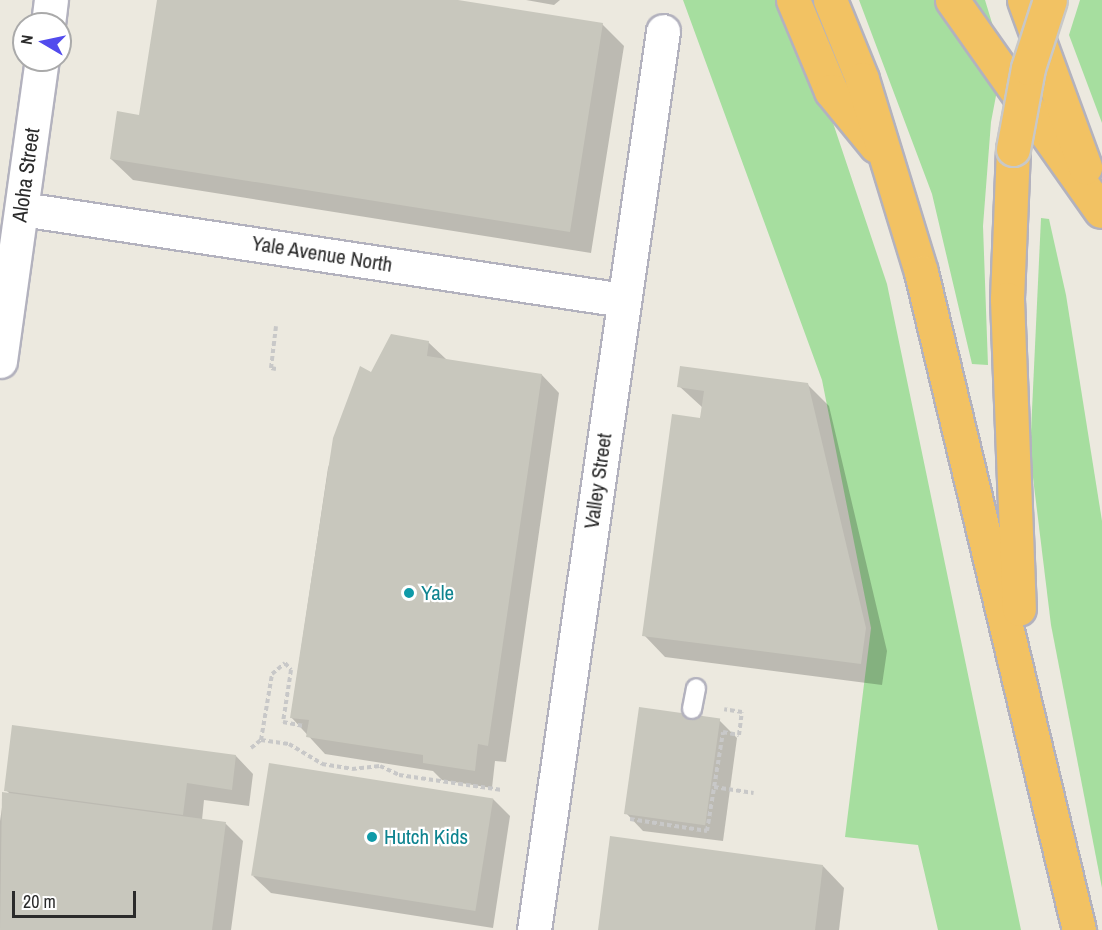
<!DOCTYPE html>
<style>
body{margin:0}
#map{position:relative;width:1102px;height:930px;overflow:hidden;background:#ece9df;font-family:"Archivo Narrow",sans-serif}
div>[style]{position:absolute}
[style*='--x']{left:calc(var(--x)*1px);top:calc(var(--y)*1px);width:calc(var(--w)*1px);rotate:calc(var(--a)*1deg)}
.green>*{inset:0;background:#a6de9f}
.shadow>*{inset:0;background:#0003}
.building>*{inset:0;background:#c8c7bd;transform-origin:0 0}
.path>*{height:4px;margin-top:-2px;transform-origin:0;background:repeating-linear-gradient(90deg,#c8c8c8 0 4.5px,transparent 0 7.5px)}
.roads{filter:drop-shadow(2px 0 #b3b2be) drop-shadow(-2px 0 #b3b2be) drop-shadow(0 2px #b3b2be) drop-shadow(0 -2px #b3b2be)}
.lane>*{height:18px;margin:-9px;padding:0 9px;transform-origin:9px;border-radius:9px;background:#fff}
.street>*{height:33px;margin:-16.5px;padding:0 16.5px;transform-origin:16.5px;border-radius:16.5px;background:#fff}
.highway>*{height:33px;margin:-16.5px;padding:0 16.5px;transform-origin:16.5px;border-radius:16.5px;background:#f2c263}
.bridges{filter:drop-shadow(2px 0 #c8c8c8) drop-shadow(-2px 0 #c8c8c8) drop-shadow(0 2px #c8c8c8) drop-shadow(0 -2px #c8c8c8)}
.highway-bridge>*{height:33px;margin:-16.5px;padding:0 16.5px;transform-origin:16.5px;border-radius:16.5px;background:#f2c263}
.dots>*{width:16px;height:16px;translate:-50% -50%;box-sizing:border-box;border:3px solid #fff;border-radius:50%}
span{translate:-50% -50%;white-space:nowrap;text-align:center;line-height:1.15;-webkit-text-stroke:4.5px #fff;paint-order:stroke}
.street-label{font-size:21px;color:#2b2b2b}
.culture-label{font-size:21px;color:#0d838f}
.left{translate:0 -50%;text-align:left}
.north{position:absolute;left:12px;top:12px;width:60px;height:60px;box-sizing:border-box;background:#fff;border:2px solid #aaa;border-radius:50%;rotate:279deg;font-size:16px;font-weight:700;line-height:24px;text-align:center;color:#2b2b2b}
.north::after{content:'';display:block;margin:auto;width:21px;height:27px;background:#524bed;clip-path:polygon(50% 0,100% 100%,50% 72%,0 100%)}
.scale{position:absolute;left:12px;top:891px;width:124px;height:27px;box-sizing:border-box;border:3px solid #2b2b2b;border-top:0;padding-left:8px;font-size:18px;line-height:21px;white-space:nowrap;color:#2b2b2b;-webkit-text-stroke:4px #fff;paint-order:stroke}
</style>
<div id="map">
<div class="green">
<i style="clip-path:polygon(683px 0,788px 0,824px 96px,887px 284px,1021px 930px,938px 930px,918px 845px,845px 837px,871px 628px,822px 380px)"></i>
<i style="clip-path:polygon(859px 0,985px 0,1003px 59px,991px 122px,983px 226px,988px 365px,972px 364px,932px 194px)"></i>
<i style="clip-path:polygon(1080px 0,1102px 0,1102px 123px,1069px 35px)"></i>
<i style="clip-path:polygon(1041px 218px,1049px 219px,1066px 295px,1102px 521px,1102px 888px,1051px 625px,1030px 453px)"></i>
</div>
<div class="shadow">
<i style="clip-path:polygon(159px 0,448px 0,602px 24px,624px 46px,591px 253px,133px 180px,111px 159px,140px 117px)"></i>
<i style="clip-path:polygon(526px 0,560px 0,554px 5px)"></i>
<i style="clip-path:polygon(428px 342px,447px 360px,542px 375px,559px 393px,506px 762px,495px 761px,492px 788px,442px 780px,433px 771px,325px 754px,291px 717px,328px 468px,361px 369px,372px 374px)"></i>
<i style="clip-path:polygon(807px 384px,829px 406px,887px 651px,882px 685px,665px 657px,644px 635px,703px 408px,679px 386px)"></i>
<i style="clip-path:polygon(719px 720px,737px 738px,723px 841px,643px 831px,626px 813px)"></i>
<i style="clip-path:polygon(236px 756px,253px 774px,249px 806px,204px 800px,202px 820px,226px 824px,243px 841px,231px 930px,0 930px,0 821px,4px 794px,10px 794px,6px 790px)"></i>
<i style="clip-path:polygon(493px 799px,510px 816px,493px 928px,271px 893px,253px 876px)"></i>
<i style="clip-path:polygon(823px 866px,844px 888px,839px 930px,599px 930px)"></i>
</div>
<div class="building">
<i style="clip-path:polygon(157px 0,458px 0,603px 23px,570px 232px,110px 159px,117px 111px,139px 115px)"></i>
<i style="clip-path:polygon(391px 334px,429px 341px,427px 356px,542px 374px,488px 746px,478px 744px,475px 771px,423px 763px,423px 755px,306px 737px,309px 720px,290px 718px,333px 438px,360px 366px,371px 372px)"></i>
<i style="clip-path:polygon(680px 366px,808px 383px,866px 628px,861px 664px,642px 636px,672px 414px,700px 418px,704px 391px,677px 387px)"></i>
<i style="left:639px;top:707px;width:82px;height:108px;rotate:8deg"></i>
<i style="clip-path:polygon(12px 725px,236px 755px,232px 790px,187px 783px,183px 815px,4px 791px)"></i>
<i style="left:269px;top:763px;width:227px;height:114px;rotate:9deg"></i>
<i style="clip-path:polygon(2px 792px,226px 822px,212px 930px,0 930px)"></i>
<i style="clip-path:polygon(610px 836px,823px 865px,815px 930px,598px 930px)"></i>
</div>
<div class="path">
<i style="--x:276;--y:369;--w:5;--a:-169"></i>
<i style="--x:271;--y:368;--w:42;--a:-83.2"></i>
<i style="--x:261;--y:740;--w:28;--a:8"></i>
<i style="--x:289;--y:744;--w:39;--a:31"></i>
<i style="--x:322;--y:764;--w:30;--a:9"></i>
<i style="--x:352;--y:769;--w:28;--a:-6"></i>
<i style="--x:380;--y:766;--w:21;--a:25"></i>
<i style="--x:399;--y:775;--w:104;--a:8.3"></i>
<i style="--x:251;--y:748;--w:13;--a:-39"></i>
<i style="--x:261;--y:740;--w:67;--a:-80.5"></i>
<i style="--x:272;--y:674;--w:17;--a:-40"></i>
<i style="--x:285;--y:663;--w:9;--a:49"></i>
<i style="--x:291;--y:670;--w:53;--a:98.7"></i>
<i style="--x:283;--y:722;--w:21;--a:11"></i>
<i style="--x:714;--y:787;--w:40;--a:8.5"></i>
<i style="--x:630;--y:819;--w:78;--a:8.9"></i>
<i style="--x:707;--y:831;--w:100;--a:-80.8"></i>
<i style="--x:723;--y:732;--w:16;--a:11"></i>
<i style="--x:739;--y:735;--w:23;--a:-83"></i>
<i style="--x:742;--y:712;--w:18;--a:-171"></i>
</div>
<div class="roads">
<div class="lane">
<i style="--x:692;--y:709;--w:21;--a:-79"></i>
</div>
<div class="street">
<i style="--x:48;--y:24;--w:24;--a:-83"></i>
<i style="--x:22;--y:209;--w:608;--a:8.61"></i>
<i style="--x:0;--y:361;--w:304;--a:-82.1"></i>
<i style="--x:534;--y:930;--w:908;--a:-81.83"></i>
</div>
<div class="highway">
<i style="--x:793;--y:0;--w:99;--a:67.3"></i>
<i style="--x:831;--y:91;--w:71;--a:50.7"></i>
<i style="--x:830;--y:0;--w:85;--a:67.9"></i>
<i style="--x:862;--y:79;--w:202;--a:73"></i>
<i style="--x:921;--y:272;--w:677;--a:76.5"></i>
<i style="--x:952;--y:0;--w:258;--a:54.8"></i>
<i style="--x:1024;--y:0;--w:178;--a:69.9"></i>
<i style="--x:1013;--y:149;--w:150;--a:92.3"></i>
<i style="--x:1007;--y:299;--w:310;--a:87.8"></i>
</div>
</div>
<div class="bridges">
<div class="highway-bridge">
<i style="--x:1013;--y:149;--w:82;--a:-79.5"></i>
<i style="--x:1028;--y:68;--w:71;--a:-72.1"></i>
</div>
</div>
<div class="dots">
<i style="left:409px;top:593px;background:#0f9aa8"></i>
<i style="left:372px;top:837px;background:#0f9aa8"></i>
</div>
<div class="street-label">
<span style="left:26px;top:175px;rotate:-82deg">Aloha Street</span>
<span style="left:322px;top:254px;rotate:9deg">Yale Avenue North</span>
<span style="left:598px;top:481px;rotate:-82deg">Valley Street</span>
</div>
<div class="culture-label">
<span class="left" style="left:421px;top:593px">Yale</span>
<span class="left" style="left:384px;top:837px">Hutch Kids</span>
</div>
<div class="north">N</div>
<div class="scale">20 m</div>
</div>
